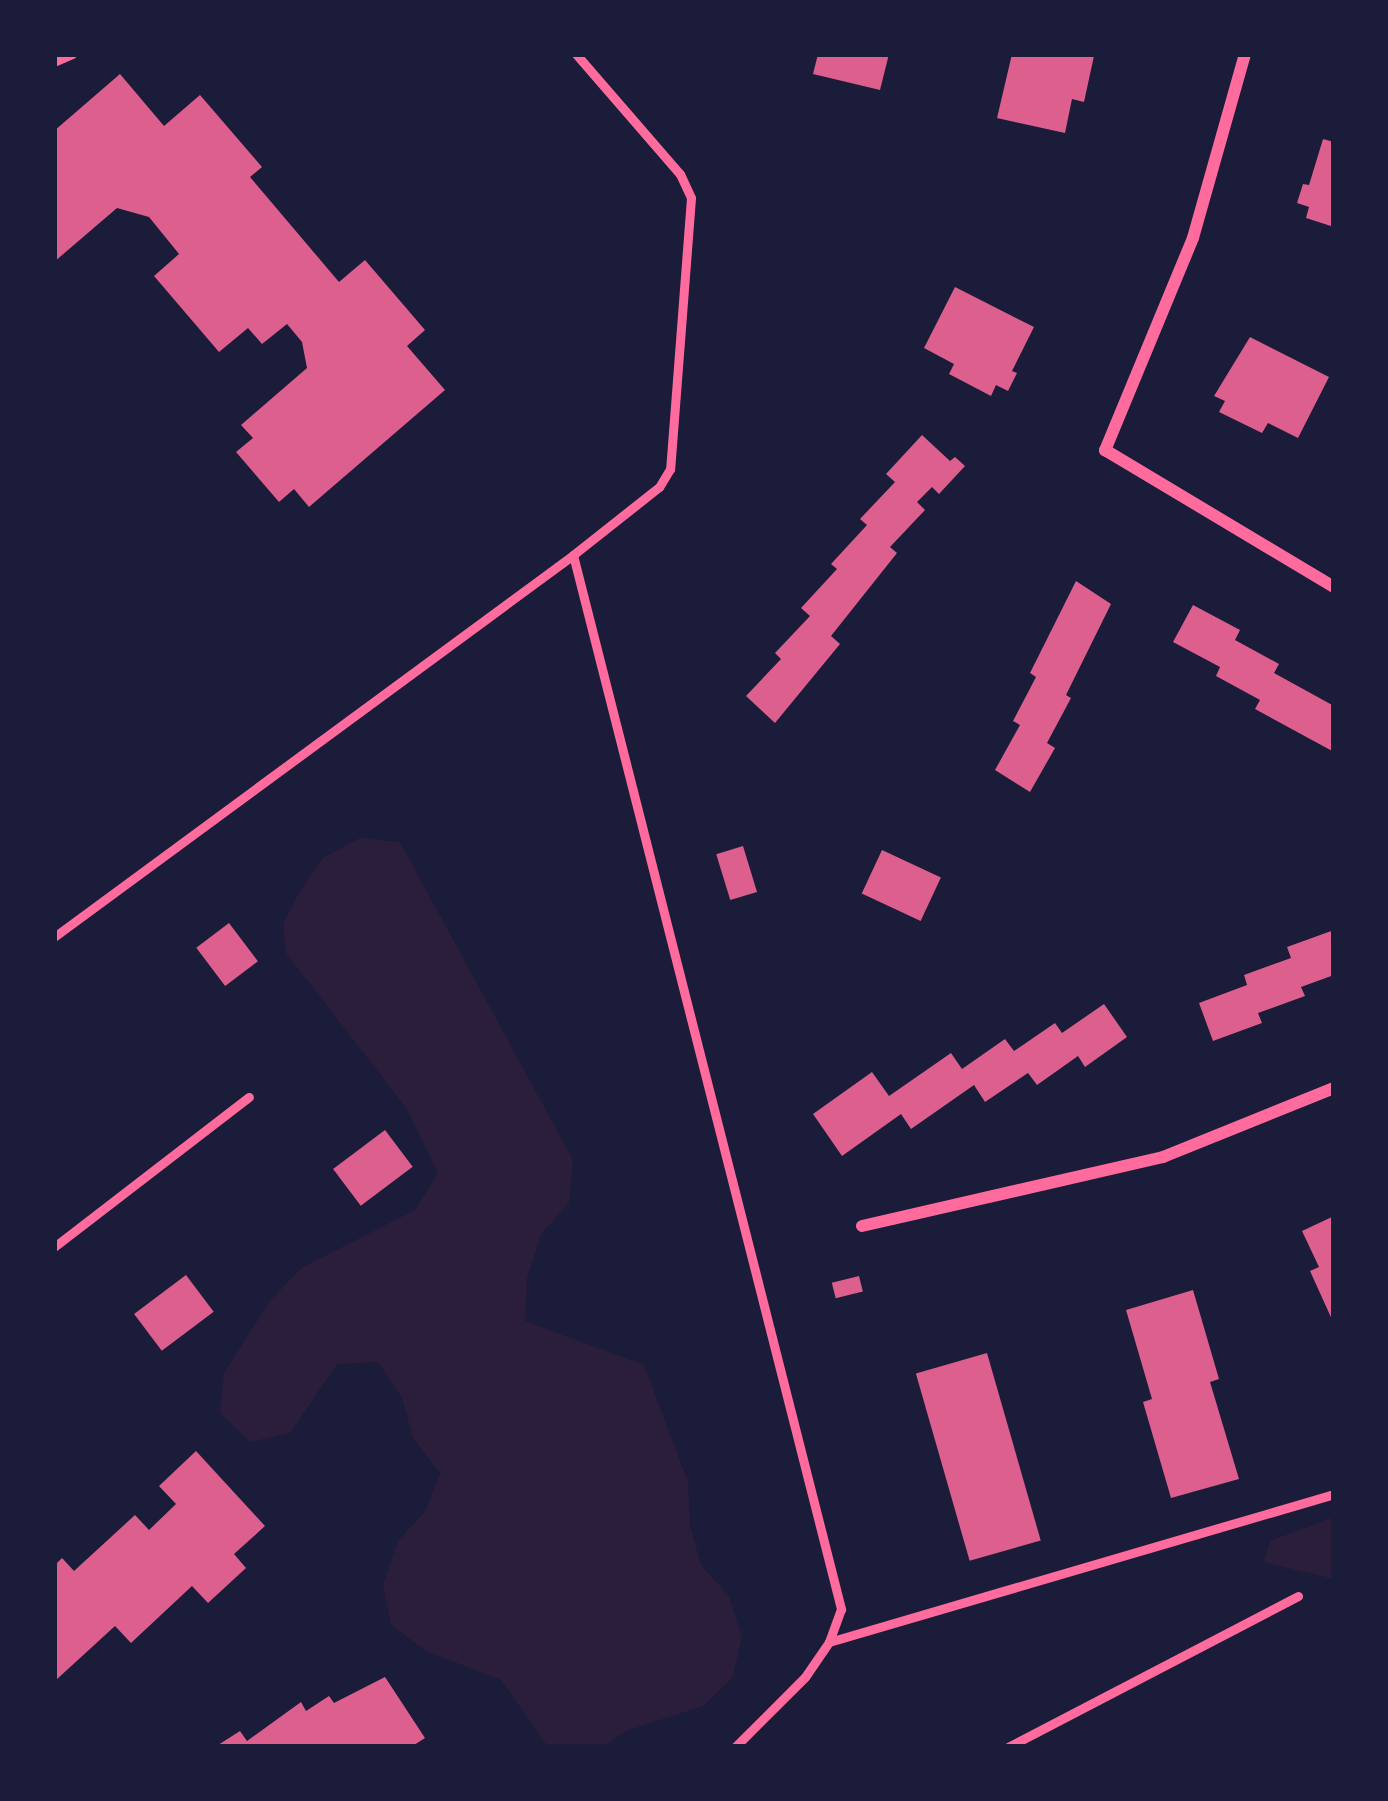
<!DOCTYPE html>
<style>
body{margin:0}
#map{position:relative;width:1388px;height:1801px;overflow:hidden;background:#1b1b3a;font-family:Spectral,serif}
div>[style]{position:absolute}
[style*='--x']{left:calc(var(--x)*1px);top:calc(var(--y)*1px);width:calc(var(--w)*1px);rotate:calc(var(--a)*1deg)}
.green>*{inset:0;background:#2a1e3b}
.building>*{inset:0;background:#dd5f8e;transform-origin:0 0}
.service>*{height:9px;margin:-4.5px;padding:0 4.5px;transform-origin:4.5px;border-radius:4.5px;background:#ff6b9d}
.minor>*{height:12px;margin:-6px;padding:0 6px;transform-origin:6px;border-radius:6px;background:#ff6b9d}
span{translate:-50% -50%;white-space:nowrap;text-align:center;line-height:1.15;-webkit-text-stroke:12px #1b1b3a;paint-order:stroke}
.frame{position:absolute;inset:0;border:57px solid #1b1b3a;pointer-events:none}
</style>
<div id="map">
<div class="green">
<i style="clip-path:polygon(360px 838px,400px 842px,573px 1160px,569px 1203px,541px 1234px,527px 1279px,525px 1321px,644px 1365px,688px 1482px,690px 1525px,701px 1565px,729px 1596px,742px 1638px,732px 1678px,703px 1706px,626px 1731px,603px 1747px,548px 1747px,501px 1680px,426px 1651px,391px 1625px,383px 1585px,398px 1541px,426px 1510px,440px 1473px,413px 1438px,402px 1398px,378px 1362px,337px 1364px,290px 1433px,250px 1442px,220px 1413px,224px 1373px,270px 1301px,301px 1268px,415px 1210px,438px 1173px,407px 1109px,286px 953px,283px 924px,299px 893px,323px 858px)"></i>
<i style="clip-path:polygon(1334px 1517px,1334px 1579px,1264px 1562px,1270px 1541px)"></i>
</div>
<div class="building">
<i style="clip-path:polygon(818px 54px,889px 54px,880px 90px,813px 74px)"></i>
<i style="clip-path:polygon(1012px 54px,1094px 56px,1084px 102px,1072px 99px,1065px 133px,997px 118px)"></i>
<i style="clip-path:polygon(120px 74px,164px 126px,200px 95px,262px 167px,250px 177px,339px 282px,365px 260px,425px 330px,407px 346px,445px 390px,309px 507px,294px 489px,279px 502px,236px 452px,253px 438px,241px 425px,307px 368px,302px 342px,287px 324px,262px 344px,248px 328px,219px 352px,154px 276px,179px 254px,149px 217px,117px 208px,54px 262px,54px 131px)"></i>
<i style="clip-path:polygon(1323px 139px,1334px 142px,1334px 227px,1306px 218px,1309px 207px,1297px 203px,1303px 184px,1309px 185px)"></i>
<i style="clip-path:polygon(955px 287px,1034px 327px,1012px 371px,1017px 373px,1008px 391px,996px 385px,991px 396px,949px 374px,954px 364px,924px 348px)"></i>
<i style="clip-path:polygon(1250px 337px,1329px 377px,1298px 438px,1268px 423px,1262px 433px,1219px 412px,1225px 401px,1214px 396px)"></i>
<i style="clip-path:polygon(922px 435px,950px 461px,955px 457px,965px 466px,939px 494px,932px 487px,917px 502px,925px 510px,890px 547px,897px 553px,831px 636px,840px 644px,775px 723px,746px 696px,781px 659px,775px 653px,810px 616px,801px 608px,837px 569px,831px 564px,867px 525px,860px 519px,895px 482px,886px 474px)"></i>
<i style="clip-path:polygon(1076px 581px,1111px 604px,1066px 695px,1071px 698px,1047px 743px,1055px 748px,1030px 792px,995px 770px,1020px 725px,1013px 721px,1036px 677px,1030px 673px)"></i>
<i style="clip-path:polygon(1193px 605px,1240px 630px,1235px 640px,1279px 664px,1274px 673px,1334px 706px,1334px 752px,1255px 709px,1260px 700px,1216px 676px,1220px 667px,1173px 642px)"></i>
<i style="left:743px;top:846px;width:48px;height:28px;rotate:73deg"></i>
<i style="left:882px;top:850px;width:65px;height:48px;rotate:25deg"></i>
<i style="left:229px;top:923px;width:48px;height:41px;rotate:53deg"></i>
<i style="clip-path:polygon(1334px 930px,1334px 975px,1301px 987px,1305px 996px,1258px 1013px,1262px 1023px,1213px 1041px,1199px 1003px,1247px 985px,1244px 975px,1291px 958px,1287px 947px)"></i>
<i style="clip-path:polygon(1104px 1004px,1127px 1037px,1085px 1067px,1078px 1056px,1037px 1085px,1028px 1073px,985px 1102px,974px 1085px,911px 1129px,901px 1114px,842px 1156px,813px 1114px,872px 1072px,889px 1096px,951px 1053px,962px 1069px,1005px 1039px,1014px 1051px,1055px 1023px,1062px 1033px)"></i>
<i style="left:385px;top:1130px;width:46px;height:65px;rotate:53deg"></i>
<i style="clip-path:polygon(1334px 1216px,1334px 1324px,1310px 1271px,1319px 1267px,1302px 1231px)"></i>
<i style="left:186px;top:1275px;width:46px;height:65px;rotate:53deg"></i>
<i style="left:859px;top:1276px;width:16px;height:28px;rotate:76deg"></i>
<i style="clip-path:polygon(1193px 1290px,1219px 1379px,1210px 1382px,1239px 1479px,1171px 1498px,1143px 1402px,1152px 1399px,1126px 1310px)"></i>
<i style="left:987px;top:1353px;width:195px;height:74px;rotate:74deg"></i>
<i style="clip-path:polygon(196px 1451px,265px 1526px,234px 1554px,246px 1568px,208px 1603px,192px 1586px,131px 1643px,115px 1626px,56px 1680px,54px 1566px,62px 1558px,74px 1571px,135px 1515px,149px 1530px,176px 1504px,159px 1486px)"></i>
<i style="clip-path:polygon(385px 1677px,425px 1738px,411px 1747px,215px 1747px,240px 1731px,247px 1741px,301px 1702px,306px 1711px,329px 1696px,334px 1703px)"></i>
</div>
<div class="service">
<i style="--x:576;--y:54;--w:159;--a:49.1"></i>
<i style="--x:680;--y:174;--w:26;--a:65"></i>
<i style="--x:691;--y:198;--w:272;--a:94.4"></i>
<i style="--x:670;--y:469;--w:21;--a:121"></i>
<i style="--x:659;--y:487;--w:110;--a:141.7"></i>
<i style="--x:573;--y:555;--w:1088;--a:75.73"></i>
<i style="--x:841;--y:1609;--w:35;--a:110"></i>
<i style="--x:829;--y:1642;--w:42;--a:124.4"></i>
<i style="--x:805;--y:1677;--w:99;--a:135"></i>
<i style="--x:54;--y:62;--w:20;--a:-24"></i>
<i style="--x:54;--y:937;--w:644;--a:-36.35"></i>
<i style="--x:54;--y:1247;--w:246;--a:-37.6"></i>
<i style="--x:829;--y:1642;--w:526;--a:-16.33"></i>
<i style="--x:1008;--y:1747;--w:327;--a:-27.5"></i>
</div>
<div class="minor">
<i style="--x:1245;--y:54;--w:191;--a:105.8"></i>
<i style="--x:1193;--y:238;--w:230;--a:112.5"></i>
<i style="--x:1105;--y:450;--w:267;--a:30.9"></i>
<i style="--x:862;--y:1226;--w:309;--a:-12.9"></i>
<i style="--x:1163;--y:1157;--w:184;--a:-22"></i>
</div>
<div class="frame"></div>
</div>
